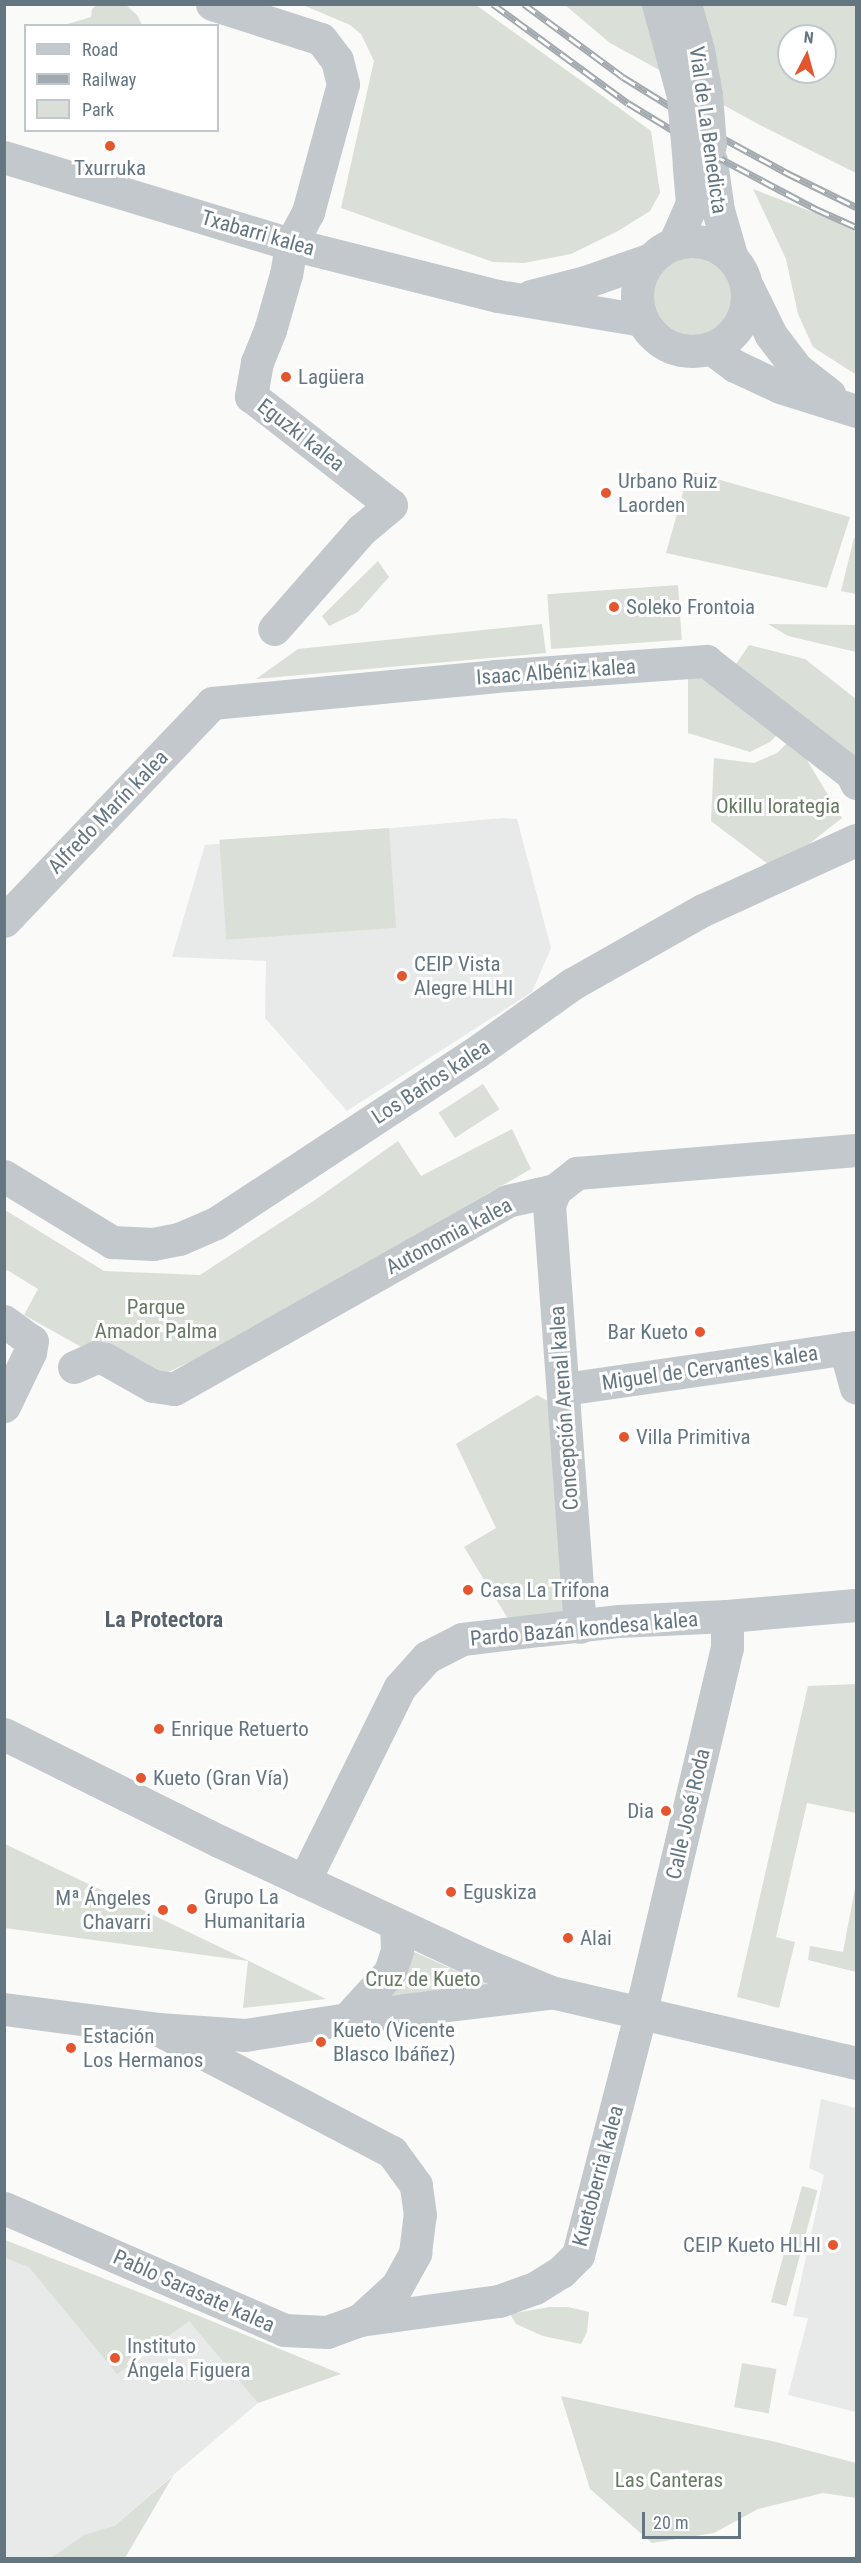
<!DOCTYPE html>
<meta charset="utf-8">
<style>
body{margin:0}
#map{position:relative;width:861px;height:2563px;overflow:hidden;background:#fafaf8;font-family:"Roboto Condensed",sans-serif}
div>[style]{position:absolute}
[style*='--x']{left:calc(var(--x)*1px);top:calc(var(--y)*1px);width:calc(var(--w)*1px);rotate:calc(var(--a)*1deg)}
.built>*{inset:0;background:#e8e9e9}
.green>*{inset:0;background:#dadfd7;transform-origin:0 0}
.round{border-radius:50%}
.minor>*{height:33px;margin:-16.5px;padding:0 16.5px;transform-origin:16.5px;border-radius:16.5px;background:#c3c8cc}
.minor>.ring{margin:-16.5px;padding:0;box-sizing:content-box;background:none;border:33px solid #c3c8cc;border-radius:50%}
.rail>*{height:7px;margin-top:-3.5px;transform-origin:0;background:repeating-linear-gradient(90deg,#fff 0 14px,#a2aab0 0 28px);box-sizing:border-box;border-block:2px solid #a2aab0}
.minor-bridge>*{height:33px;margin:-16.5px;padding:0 16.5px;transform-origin:16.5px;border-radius:16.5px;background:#c3c8cc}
.dots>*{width:16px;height:16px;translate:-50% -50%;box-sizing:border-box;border:3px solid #fff;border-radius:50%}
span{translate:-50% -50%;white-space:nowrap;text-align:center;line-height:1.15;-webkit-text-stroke:6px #fff;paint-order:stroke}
.street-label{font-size:21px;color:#657683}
.poi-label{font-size:21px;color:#657683}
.left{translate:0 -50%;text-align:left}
.right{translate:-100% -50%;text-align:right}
.park-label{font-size:21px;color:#687a64}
.neighbourhood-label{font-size:22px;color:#57646e;font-weight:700}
.frame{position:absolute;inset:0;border:6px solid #657683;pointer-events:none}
.legend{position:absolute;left:24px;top:24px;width:195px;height:108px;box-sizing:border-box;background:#fff;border:2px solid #c1c8cd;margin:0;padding:8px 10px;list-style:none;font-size:18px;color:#657683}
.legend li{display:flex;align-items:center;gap:12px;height:30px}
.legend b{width:30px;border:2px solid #c1c8cd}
.north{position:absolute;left:777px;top:24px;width:60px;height:60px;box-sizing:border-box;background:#fff;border:2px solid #c1c8cd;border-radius:50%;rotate:6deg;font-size:16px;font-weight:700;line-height:24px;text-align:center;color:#657683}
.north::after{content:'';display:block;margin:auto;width:21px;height:27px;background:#e4572e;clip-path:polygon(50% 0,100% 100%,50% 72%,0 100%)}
.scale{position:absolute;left:642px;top:2512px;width:99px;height:27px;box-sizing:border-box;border:3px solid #657683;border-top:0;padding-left:8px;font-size:18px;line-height:21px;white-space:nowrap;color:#657683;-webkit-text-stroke:4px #fff;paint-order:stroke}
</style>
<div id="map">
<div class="built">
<i style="clip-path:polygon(503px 818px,517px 819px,551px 948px,532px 992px,347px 1111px,265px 1018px,266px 961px,172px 957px,205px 845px)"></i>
<i style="clip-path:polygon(821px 2099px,856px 2108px,856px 2412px,788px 2395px,808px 2318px,793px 2316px,824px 2175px,809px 2168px)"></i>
<i style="clip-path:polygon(4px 2240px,192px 2313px,258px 2403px,76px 2558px,5px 2558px)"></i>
</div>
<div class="green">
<i style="clip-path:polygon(98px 4px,126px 5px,137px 15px,142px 25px,64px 25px,91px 17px,92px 9px)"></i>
<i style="clip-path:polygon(303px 5px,476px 5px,651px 131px,660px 193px,650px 211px,618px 231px,571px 254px,524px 263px,493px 262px,341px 208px,374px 61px,361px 34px,350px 25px)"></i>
<i style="clip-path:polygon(evenodd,565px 5px,856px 5px,856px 173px,760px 125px,610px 43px,565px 5px,789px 36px,825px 36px,825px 72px,789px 72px,789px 36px)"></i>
<i style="clip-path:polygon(753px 189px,856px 229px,855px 374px,813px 347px,798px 314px,786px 259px)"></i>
<i class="round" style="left:649px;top:249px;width:90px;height:90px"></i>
<i style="clip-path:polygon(689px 471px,850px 517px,827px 588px,666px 553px)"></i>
<i style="clip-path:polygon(854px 538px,856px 539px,856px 594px,841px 591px)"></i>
<i style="clip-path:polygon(378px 561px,389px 577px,358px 612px,329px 626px,322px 616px)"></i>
<i style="left:678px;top:585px;width:55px;height:131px;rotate:86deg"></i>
<i style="clip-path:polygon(542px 624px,546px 653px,256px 679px,298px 649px)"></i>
<i style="clip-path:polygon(768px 624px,856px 625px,856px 652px,788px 636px)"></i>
<i style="clip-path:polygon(749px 645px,805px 659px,856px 699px,856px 757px,734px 667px)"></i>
<i style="clip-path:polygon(709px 674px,785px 727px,770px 742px,750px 752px,688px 733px,688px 679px)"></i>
<i style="clip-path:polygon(793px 737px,842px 818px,776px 870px,711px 821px,714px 758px,754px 763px,777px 753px)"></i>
<i style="left:389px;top:828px;width:100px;height:170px;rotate:86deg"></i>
<i style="left:483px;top:1084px;width:30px;height:53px;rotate:57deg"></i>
<i style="clip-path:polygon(512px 1129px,531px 1169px,210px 1353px,159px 1376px,85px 1349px,24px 1315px,38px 1289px,7px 1270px,5px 1273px,5px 1210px,104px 1271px,200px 1275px,315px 1200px,398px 1141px,421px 1176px)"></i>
<i style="clip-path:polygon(537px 1395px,555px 1405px,573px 1619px,510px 1622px,464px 1547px,496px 1528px,456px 1444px)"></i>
<i style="clip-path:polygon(856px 1684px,856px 1813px,807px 1803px,776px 1937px,795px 1942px,779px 2008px,737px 1997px,808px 1686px)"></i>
<i style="clip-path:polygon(5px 1844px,249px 1961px,326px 1999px,243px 2008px,248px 1961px,5px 1928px)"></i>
<i style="clip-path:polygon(856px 1883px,856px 1972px,808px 1960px,810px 1946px,843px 1952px)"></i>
<i style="clip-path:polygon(403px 1947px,500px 1990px,384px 2006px)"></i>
<i style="left:802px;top:2186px;width:16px;height:120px;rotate:15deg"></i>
<i style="clip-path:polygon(5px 2240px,192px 2313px,341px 2374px,258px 2403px,189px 2321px,117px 2374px,29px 2267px,5px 2258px)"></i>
<i style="clip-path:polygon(549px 2307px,568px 2307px,589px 2312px,587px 2332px,581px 2344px,543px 2336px,516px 2324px,510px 2314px)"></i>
<i style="left:742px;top:2363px;width:35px;height:45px;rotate:10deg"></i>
<i style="clip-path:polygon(561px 2396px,776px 2442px,856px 2463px,856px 2498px,823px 2493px,758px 2509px,714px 2533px,652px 2543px,590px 2489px)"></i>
<i style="clip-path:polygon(173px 2476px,125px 2558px,51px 2558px,84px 2535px,114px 2526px)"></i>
</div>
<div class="minor">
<i style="--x:212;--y:4;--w:114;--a:17.8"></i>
<i style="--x:321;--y:39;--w:26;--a:53"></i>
<i style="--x:337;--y:60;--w:25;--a:76"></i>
<i style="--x:343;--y:84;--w:133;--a:105.3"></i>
<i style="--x:308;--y:212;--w:36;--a:118"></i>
<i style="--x:291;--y:244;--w:30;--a:99"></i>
<i style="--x:286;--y:274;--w:58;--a:105.9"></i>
<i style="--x:270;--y:330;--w:35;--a:112"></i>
<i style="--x:257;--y:362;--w:35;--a:100"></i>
<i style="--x:251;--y:396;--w:177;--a:37.9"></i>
<i style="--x:391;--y:505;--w:38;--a:140"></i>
<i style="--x:362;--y:529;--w:133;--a:131.3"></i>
<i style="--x:4;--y:157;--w:300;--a:16.9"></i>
<i style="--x:291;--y:244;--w:213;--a:14.1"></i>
<i style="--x:498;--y:296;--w:146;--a:9.5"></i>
<i style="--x:711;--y:161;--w:49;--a:81.9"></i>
<i style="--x:718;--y:210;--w:47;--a:73.9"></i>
<i class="ring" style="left:637px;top:241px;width:77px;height:77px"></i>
<i style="--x:674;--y:244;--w:45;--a:-66.3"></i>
<i style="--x:692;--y:203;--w:38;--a:-95"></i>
<i style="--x:748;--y:288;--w:52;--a:63.9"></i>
<i style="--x:771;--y:335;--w:43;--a:52.6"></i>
<i style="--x:797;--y:369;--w:41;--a:38"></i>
<i style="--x:531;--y:296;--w:56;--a:-14.5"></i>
<i style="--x:585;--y:282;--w:70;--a:-19.2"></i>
<i style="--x:711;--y:348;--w:30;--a:37"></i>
<i style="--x:735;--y:366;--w:50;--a:25"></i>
<i style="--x:780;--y:387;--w:80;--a:17.5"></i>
<i style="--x:4;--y:921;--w:301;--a:-46.3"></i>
<i style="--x:212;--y:703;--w:284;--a:-5.4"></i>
<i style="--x:495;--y:676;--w:212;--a:-4.1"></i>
<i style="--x:706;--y:661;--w:185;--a:37.7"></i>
<i style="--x:852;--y:774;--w:10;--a:66"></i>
<i style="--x:4;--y:1176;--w:127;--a:31.4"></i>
<i style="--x:112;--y:1242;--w:41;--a:2.8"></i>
<i style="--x:153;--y:1244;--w:26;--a:-11"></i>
<i style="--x:179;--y:1239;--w:40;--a:-23.4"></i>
<i style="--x:216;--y:1223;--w:310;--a:-33.3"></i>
<i style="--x:475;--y:1053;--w:119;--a:-35.4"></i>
<i style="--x:572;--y:984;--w:150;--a:-29.5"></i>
<i style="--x:703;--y:910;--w:168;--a:-24.6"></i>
<i style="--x:555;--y:1190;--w:16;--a:112"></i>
<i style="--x:549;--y:1205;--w:423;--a:85.8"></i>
<i style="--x:4;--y:1321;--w:34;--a:36"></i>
<i style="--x:32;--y:1341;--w:11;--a:100"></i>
<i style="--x:30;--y:1352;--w:60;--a:115.7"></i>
<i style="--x:845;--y:1348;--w:41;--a:74.6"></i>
<i style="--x:74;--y:1367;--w:24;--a:-24"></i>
<i style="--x:96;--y:1357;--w:9;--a:13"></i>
<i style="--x:105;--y:1359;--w:55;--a:29.4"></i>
<i style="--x:153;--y:1386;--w:21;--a:8"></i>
<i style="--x:174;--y:1389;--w:382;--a:-29.4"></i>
<i style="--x:507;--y:1201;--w:49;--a:-12.9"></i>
<i style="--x:555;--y:1190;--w:28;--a:-38"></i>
<i style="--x:577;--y:1173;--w:280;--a:-4.7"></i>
<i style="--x:564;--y:1389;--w:295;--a:-8.2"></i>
<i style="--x:4;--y:1734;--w:240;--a:26.5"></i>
<i style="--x:219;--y:1841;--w:281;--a:25"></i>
<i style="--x:474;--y:1960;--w:83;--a:22.6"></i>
<i style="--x:551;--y:1992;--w:313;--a:13.1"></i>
<i style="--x:304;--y:1881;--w:216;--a:-63.7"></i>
<i style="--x:400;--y:1687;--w:40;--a:-48"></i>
<i style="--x:427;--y:1657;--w:39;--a:-27"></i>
<i style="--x:462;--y:1639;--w:78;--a:-6.7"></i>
<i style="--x:539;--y:1630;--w:81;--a:-6.4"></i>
<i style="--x:619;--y:1621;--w:108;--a:-2.7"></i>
<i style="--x:727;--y:1616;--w:129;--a:-4.9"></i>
<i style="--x:4;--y:2009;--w:155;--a:7.4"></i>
<i style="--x:158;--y:2029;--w:87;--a:3.9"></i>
<i style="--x:245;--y:2035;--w:162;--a:-8.9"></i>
<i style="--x:405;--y:2010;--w:143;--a:-6.8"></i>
<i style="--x:348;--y:2018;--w:62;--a:-47.6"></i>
<i style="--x:390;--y:1972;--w:23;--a:-72"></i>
<i style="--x:397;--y:1950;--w:26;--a:-92"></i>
<i style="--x:4;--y:2208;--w:305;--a:23.5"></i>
<i style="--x:284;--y:2330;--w:43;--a:2.7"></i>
<i style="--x:327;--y:2332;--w:35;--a:-20"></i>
<i style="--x:360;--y:2320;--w:50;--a:-42.6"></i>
<i style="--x:397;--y:2286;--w:38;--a:-61"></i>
<i style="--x:415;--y:2253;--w:38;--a:-83"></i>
<i style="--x:420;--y:2215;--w:30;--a:-98"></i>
<i style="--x:416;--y:2185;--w:41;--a:-126"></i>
<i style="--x:392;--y:2152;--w:264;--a:-152.3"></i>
<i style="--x:360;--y:2320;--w:140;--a:-7.8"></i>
<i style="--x:499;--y:2301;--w:38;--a:-20"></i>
<i style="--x:535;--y:2288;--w:31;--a:-32"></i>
<i style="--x:561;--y:2272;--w:24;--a:-45"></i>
<i style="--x:578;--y:2255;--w:252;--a:-75.5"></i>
<i style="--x:641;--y:2011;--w:373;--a:-76.7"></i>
<i style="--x:727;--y:1648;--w:32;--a:-90"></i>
</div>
<div class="rail">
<i style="--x:493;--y:4;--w:167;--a:36.3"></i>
<i style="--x:628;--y:103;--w:98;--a:31.3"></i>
<i style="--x:712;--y:154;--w:118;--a:27.9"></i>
<i style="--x:816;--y:209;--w:44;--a:24.2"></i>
<i style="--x:524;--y:4;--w:123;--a:36.4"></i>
<i style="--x:623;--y:77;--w:102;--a:31.8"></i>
<i style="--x:710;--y:131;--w:88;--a:28.6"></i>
<i style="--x:787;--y:173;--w:77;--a:26.2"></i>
</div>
<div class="minor-bridge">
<i style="--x:658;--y:4;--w:95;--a:74.8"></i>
<i style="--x:683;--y:96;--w:69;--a:85"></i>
<i style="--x:685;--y:4;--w:48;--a:74.2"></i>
<i style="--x:698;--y:50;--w:46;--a:79.9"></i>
<i style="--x:706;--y:95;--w:50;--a:85.4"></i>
</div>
<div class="dots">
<i style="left:110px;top:146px;background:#e4572e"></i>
<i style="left:286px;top:377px;background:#e4572e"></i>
<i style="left:606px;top:493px;background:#e4572e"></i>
<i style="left:614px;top:607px;background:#e4572e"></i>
<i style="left:402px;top:976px;background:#e4572e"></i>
<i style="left:700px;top:1332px;background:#e4572e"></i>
<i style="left:624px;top:1437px;background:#e4572e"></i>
<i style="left:468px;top:1590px;background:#e4572e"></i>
<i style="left:159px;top:1729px;background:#e4572e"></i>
<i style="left:141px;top:1778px;background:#e4572e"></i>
<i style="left:666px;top:1811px;background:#e4572e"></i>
<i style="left:451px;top:1892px;background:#e4572e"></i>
<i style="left:192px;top:1909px;background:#e4572e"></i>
<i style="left:163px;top:1910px;background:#e4572e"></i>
<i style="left:568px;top:1938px;background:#e4572e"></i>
<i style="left:321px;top:2042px;background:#e4572e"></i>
<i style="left:71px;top:2048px;background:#e4572e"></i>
<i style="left:833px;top:2245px;background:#e4572e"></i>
<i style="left:115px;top:2358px;background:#e4572e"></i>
</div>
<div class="street-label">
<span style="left:708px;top:130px;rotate:82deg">Vial de La Benedicta</span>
<span style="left:258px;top:233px;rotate:16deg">Txabarri kalea</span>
<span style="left:301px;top:435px;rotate:38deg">Eguzki kalea</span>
<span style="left:556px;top:672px;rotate:-4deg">Isaac Albéniz kalea</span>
<span style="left:108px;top:812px;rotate:-46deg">Alfredo Marín kalea</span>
<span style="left:431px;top:1082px;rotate:-33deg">Los Baños kalea</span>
<span style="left:449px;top:1236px;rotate:-28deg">Autonomia kalea</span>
<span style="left:710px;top:1368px;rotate:-8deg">Miguel de Cervantes kalea</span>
<span style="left:564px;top:1408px;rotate:-94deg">Concepción Arenal kalea</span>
<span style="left:584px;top:1629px;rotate:-5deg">Pardo Bazán kondesa kalea</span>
<span style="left:688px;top:1814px;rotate:-77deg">Calle José Roda</span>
<span style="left:598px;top:2176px;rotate:-75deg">Kuetoberria kalea</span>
<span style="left:194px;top:2291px;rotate:24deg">Pablo Sarasate kalea</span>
</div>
<div class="poi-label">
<span style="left:110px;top:168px">Txurruka</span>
<span class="left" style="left:298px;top:377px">Lagüera</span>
<span class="left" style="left:618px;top:493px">Urbano Ruiz<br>Laorden</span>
<span class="left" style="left:626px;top:607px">Soleko Frontoia</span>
<span class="left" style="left:414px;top:976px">CEIP Vista<br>Alegre HLHI</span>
<span class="right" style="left:688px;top:1332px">Bar Kueto</span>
<span class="left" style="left:636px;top:1437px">Villa Primitiva</span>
<span class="left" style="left:480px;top:1590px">Casa La Trifona</span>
<span class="left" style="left:171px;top:1729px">Enrique Retuerto</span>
<span class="left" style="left:153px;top:1778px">Kueto (Gran Vía)</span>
<span class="right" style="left:654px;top:1811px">Dia</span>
<span class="left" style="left:463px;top:1892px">Eguskiza</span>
<span class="left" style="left:204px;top:1909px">Grupo La<br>Humanitaria</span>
<span class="right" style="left:151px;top:1910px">Mª Ángeles<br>Chavarri</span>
<span class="left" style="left:580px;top:1938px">Alai</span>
<span class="left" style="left:333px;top:2042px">Kueto (Vicente<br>Blasco Ibáñez)</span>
<span class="left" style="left:83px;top:2048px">Estación<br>Los Hermanos</span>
<span class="right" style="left:821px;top:2245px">CEIP Kueto HLHI</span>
<span class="left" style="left:127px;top:2358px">Instituto<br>Ángela Figuera</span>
</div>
<div class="park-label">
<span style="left:778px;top:806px">Okillu lorategia</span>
<span style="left:156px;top:1319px">Parque<br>Amador Palma</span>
<span style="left:423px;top:1979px">Cruz de Kueto</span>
<span style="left:669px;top:2480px">Las Canteras</span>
</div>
<div class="neighbourhood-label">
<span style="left:164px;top:1620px">La Protectora</span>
</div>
<div class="frame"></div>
<ul class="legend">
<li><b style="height:8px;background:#c3c8cc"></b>Road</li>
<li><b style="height:8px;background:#a2aab0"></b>Railway</li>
<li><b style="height:16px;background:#dadfd7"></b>Park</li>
</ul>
<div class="north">N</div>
<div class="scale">20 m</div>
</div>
